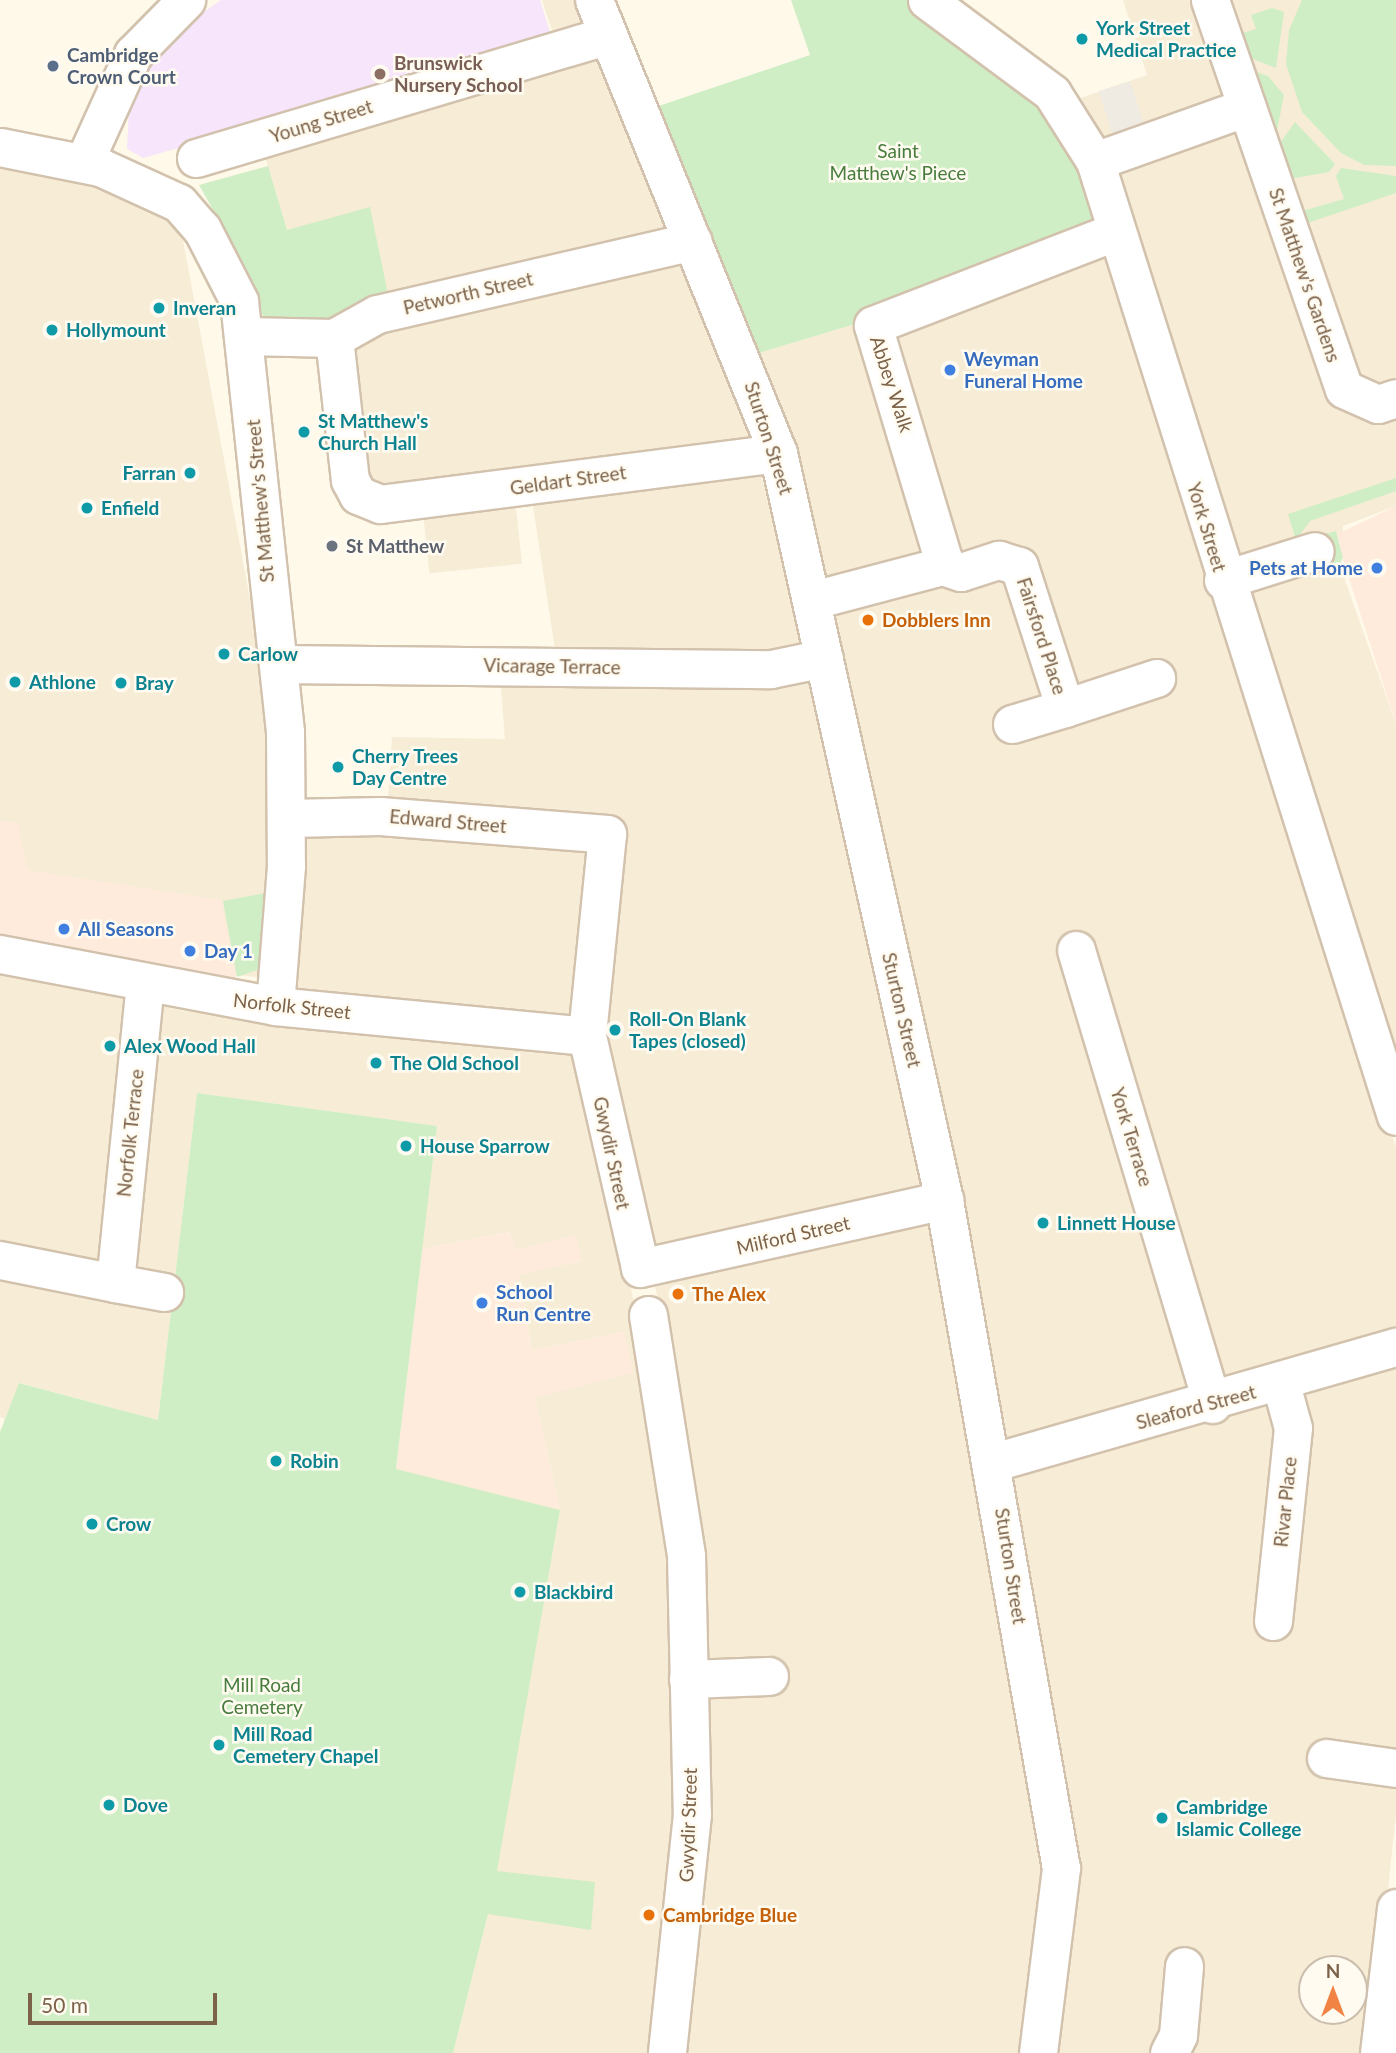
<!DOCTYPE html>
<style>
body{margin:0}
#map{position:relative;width:1396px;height:2053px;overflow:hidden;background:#fef9e9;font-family:Lato,sans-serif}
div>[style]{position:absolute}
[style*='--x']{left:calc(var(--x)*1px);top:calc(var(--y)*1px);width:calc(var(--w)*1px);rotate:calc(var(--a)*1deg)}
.residential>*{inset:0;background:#f7ecd6;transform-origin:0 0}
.commercial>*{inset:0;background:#ffebdc}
.industrial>*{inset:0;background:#efeae2;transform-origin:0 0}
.education>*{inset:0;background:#f6e5fb}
.green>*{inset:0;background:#d0eec5}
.roads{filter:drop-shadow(2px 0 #d2c2ad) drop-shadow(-2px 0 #d2c2ad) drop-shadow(0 2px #d2c2ad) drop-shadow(0 -2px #d2c2ad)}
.minor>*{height:37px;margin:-18.5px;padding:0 18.5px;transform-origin:18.5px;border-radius:18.5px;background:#fff}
.dots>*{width:19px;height:19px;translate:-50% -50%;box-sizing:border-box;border:4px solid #fffbf1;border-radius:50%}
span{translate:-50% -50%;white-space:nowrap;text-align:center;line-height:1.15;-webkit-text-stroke:5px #fffbf1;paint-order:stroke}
.culture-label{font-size:19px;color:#0d838f;font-weight:700}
.left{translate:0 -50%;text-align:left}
.right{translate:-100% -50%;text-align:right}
.service-label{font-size:19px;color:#4e5e75;font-weight:700}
.education-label{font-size:19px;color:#785e54;font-weight:700}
.street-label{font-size:19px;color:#7c6249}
.park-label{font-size:19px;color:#477c3d}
.shop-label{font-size:19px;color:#366cbe;font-weight:700}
.worship-label{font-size:19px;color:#5b616d;font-weight:700}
.food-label{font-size:19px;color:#c56008;font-weight:700}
.north{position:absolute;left:1298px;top:1955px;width:70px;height:70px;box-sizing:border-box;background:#fffbf1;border:2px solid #cbbeae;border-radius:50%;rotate:0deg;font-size:19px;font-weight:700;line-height:28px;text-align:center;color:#7c6249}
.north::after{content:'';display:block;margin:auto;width:24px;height:32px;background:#f18345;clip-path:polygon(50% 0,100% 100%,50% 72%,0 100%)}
.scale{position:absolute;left:28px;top:1993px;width:189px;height:32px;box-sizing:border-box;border:4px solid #7c6249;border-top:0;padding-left:9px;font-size:21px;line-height:24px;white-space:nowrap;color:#7c6249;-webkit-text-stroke:5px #fffbf1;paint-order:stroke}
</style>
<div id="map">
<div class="residential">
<i style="clip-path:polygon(542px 0,588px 0,678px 233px,390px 304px,287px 230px,263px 150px,563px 64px)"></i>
<i style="clip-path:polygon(1123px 0,1396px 0,1396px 506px,1343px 526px,1341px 569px,1396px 724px,1396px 1066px,1081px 98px,1147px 75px)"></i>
<i style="clip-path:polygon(0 166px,154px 201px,182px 235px,276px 738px,265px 978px,186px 970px,0 925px)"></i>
<i style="clip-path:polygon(1109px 247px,1396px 1148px,1396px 1342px,1005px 1447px,742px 358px)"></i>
<i style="clip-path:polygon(693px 259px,735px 371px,940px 1186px,644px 1261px,591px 1032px,296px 1005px,305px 830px,386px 828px,392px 737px,505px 739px,500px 676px,559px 675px,528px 474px,376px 490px,360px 476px,353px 346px,366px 331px)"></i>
<i style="left:515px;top:498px;width:66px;height:93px;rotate:84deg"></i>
<i style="clip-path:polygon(0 967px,183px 1011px,579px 1042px,679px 1515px,688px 1803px,659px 2053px,453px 2053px,488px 1914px,560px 1510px,535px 1398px,624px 1332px,532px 1350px,519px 1274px,581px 1261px,516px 1250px,509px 1232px,422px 1249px,437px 1126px,197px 1093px,158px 1420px,20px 1383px,5px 1419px,0 1417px)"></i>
<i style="clip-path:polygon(941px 1206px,1052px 1878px,1031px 2053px,672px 2053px,689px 1467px,653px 1274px)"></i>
<i style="clip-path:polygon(evenodd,1396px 1368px,1396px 1813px,1371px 2053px,1056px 2053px,1077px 1874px,1011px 1472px,1396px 1368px,1312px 1969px,1354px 1969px,1354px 2011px,1312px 2011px,1312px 1969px)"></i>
</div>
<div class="commercial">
<i style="clip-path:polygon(1396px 506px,1396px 724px,1335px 535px)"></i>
<i style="clip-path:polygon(0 821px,18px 823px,27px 870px,221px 900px,239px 994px,0 947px)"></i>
<i style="clip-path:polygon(509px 1232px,516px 1250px,576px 1235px,581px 1261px,519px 1275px,532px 1350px,624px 1332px,633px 1373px,535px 1398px,560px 1510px,396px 1470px,422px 1249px)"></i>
</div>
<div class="industrial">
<i style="left:1130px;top:81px;width:47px;height:33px;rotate:72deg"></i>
</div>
<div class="education">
<i style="clip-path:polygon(221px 0,540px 0,553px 42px,143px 158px,127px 149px,130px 88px,158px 44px)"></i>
</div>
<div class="green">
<i style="clip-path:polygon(791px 0,910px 0,1061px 115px,1105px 232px,855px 324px,742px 358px,638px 113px,810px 55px)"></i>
<i style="clip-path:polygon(1302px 0,1396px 0,1396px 166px,1364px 165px,1341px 153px,1302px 112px,1286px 64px,1289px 30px)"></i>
<i style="clip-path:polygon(1272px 8px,1284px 12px,1276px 68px,1248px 57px,1240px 34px,1256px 29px,1251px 15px)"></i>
<i style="clip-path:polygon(1246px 68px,1268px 76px,1284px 95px,1276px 136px)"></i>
<i style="clip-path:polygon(1295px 122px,1335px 164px,1329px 172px,1284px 180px,1275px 150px)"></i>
<i style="clip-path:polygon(268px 166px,287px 230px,370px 207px,390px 304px,338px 322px,265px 322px,248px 272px,199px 185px)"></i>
<i style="clip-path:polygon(1341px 168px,1396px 176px,1396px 193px,1299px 226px,1295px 213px,1344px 199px,1336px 176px)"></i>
<i style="clip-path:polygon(1396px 478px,1396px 491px,1310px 521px,1296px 540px,1288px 514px)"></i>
<i style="clip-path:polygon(1336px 531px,1343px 558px,1335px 570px,1324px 545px,1324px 534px)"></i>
<i style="clip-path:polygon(271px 892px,267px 952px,257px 970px,237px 977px,223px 901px)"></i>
<i style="clip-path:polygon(197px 1093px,437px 1126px,396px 1469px,560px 1510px,497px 1871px,595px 1882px,591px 1930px,488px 1914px,453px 2053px,0 2053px,0 1432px,19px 1383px,158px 1420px)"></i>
</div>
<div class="roads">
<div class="minor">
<i style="--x:594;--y:0;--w:489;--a:67.9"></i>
<i style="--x:778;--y:453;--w:765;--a:77.47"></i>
<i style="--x:944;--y:1200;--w:678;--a:80.07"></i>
<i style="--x:1061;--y:1868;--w:186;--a:97.1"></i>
<i style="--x:927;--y:0;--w:156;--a:36.6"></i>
<i style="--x:1052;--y:93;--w:80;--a:57.7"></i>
<i style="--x:1095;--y:161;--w:1001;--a:72.51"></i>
<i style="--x:1210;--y:0;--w:411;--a:71"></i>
<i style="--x:1344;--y:389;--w:37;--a:24"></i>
<i style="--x:1378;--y:404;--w:19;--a:-18"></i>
<i style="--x:0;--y:147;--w:102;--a:11.3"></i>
<i style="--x:100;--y:167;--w:87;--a:24.5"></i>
<i style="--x:179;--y:203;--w:35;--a:49"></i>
<i style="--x:202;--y:229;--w:81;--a:62.8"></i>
<i style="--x:239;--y:301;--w:433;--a:83.9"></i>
<i style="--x:285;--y:732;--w:134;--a:89.6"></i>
<i style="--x:286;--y:866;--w:140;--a:94.5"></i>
<i style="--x:196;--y:158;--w:430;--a:-16.6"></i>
<i style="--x:1095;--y:161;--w:161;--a:-19.6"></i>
<i style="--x:84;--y:162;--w:119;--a:-65.6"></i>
<i style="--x:133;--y:54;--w:76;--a:-45.5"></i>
<i style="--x:246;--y:336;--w:88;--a:1.3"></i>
<i style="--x:334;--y:338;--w:49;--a:-29.2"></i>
<i style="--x:377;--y:314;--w:324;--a:-13"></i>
<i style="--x:334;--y:338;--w:143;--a:83.6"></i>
<i style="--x:350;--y:480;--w:17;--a:62"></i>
<i style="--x:358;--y:495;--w:24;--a:22"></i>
<i style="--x:380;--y:504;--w:401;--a:-7.3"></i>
<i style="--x:939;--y:565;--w:23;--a:18"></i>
<i style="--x:961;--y:572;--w:40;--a:-18"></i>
<i style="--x:999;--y:560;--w:21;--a:17"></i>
<i style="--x:1019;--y:566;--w:149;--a:72.1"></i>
<i style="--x:1065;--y:708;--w:96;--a:-18.2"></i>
<i style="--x:1223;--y:580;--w:96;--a:-17.5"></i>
<i style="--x:813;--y:600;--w:125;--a:-14.8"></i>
<i style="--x:934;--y:568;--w:13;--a:-45"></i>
<i style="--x:943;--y:559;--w:244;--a:-106.7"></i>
<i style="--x:873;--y:325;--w:258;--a:-21.1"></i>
<i style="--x:279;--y:664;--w:492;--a:0.6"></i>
<i style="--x:771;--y:669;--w:54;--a:-11.7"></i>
<i style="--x:1012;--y:724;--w:55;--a:-16.8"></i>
<i style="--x:288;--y:818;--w:92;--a:-1.2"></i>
<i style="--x:380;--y:816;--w:228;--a:4.5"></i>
<i style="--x:607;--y:834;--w:203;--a:95.7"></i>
<i style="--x:587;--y:1036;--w:238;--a:77.1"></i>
<i style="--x:640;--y:1268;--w:312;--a:-12.6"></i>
<i style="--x:1076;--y:950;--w:474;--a:73.3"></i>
<i style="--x:0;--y:954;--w:280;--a:10.7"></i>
<i style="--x:275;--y:1006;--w:313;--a:5.5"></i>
<i style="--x:0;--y:1260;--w:117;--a:11.3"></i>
<i style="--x:115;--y:1283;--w:301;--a:-84.3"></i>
<i style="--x:115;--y:1283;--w:50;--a:10.4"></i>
<i style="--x:648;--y:1315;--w:244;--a:81"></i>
<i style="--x:686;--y:1556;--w:258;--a:88.7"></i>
<i style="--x:692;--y:1814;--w:240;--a:96"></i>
<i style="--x:994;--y:1462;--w:418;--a:-16"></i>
<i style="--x:1273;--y:1621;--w:194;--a:-84.1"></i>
<i style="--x:1293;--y:1428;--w:46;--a:-105.3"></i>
<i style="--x:688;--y:1679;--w:81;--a:-2.1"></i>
<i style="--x:1326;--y:1758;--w:71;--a:8.1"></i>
<i style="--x:1169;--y:2053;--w:20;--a:-63"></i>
<i style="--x:1178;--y:2035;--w:69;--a:-85"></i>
<i style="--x:1379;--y:2053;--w:146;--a:-83.3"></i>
</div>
</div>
<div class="dots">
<i style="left:1082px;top:39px;background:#0f9aa8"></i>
<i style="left:53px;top:66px;background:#5c6f8a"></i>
<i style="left:380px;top:74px;background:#8d6e63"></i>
<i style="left:159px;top:308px;background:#0f9aa8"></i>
<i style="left:52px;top:330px;background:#0f9aa8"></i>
<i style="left:950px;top:370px;background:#3f7fe0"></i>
<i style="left:304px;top:432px;background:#0f9aa8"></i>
<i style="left:190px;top:473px;background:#0f9aa8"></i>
<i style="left:87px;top:508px;background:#0f9aa8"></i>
<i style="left:332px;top:546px;background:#6b7280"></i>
<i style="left:1377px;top:568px;background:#3f7fe0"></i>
<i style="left:868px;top:620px;background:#e8710a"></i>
<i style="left:224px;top:654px;background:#0f9aa8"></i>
<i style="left:15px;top:682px;background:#0f9aa8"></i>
<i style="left:121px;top:683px;background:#0f9aa8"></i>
<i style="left:338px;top:767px;background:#0f9aa8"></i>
<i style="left:64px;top:929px;background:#3f7fe0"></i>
<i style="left:190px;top:951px;background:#3f7fe0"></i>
<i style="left:615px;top:1030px;background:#0f9aa8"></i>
<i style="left:110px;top:1046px;background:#0f9aa8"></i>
<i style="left:376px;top:1063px;background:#0f9aa8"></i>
<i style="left:406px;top:1146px;background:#0f9aa8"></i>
<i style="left:1043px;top:1223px;background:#0f9aa8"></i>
<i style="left:678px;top:1294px;background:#e8710a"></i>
<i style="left:482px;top:1303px;background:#3f7fe0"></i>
<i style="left:276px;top:1461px;background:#0f9aa8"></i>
<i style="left:92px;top:1524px;background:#0f9aa8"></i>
<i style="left:520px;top:1592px;background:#0f9aa8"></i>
<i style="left:219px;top:1745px;background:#0f9aa8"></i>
<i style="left:109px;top:1805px;background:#0f9aa8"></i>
<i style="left:1162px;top:1818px;background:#0f9aa8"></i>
<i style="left:649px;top:1915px;background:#e8710a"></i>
</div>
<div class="culture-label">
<span class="left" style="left:1096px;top:39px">York Street<br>Medical Practice</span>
<span class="left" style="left:173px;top:308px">Inveran</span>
<span class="left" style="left:66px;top:330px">Hollymount</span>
<span class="left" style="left:318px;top:432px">St Matthew's<br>Church Hall</span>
<span class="right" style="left:176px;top:473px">Farran</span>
<span class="left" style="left:101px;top:508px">Enfield</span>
<span class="left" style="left:238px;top:654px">Carlow</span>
<span class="left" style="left:29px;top:682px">Athlone</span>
<span class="left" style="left:135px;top:683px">Bray</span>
<span class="left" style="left:352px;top:767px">Cherry Trees<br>Day Centre</span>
<span class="left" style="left:629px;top:1030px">Roll-On Blank<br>Tapes (closed)</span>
<span class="left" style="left:124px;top:1046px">Alex Wood Hall</span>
<span class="left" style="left:390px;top:1063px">The Old School</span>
<span class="left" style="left:420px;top:1146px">House Sparrow</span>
<span class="left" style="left:1057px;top:1223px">Linnett House</span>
<span class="left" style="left:290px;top:1461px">Robin</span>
<span class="left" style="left:106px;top:1524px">Crow</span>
<span class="left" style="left:534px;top:1592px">Blackbird</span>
<span class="left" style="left:233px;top:1745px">Mill Road<br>Cemetery Chapel</span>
<span class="left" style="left:123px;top:1805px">Dove</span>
<span class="left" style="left:1176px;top:1818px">Cambridge<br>Islamic College</span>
</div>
<div class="service-label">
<span class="left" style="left:67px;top:66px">Cambridge<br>Crown Court</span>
</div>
<div class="education-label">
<span class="left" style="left:394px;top:74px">Brunswick<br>Nursery School</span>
</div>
<div class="street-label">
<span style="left:321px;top:121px;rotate:-17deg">Young Street</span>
<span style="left:1305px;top:275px;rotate:71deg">St Matthew's Gardens</span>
<span style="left:468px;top:293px;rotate:-13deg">Petworth Street</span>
<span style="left:892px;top:384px;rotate:72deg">Abbey Walk</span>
<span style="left:769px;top:438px;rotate:72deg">Sturton Street</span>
<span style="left:568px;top:480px;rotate:-8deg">Geldart Street</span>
<span style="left:260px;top:501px;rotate:-95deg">St Matthew's Street</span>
<span style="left:1207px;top:527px;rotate:73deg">York Street</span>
<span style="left:1042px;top:636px;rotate:72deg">Fairsford Place</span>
<span style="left:552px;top:666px;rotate:1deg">Vicarage Terrace</span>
<span style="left:448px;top:821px;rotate:5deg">Edward Street</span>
<span style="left:292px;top:1006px;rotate:6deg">Norfolk Street</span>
<span style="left:902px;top:1010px;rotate:77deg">Sturton Street</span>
<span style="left:130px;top:1133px;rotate:-84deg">Norfolk Terrace</span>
<span style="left:1132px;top:1137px;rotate:73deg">York Terrace</span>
<span style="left:612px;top:1153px;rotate:78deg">Gwydir Street</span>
<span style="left:793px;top:1235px;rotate:-13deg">Milford Street</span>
<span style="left:1196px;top:1407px;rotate:-15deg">Sleaford Street</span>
<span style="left:1285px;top:1502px;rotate:-84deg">Rivar Place</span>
<span style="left:1011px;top:1566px;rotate:81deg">Sturton Street</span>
<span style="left:688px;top:1825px;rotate:-88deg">Gwydir Street</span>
</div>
<div class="park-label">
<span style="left:898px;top:162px">Saint<br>Matthew's Piece</span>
<span style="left:262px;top:1696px">Mill Road<br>Cemetery</span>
</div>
<div class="shop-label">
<span class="left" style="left:964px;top:370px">Weyman<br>Funeral Home</span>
<span class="right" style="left:1363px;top:568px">Pets at Home</span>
<span class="left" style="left:78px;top:929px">All Seasons</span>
<span class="left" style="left:204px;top:951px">Day 1</span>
<span class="left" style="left:496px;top:1303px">School<br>Run Centre</span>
</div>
<div class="worship-label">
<span class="left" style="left:346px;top:546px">St Matthew</span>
</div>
<div class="food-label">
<span class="left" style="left:882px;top:620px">Dobblers Inn</span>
<span class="left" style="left:692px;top:1294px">The Alex</span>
<span class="left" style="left:663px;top:1915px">Cambridge Blue</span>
</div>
<div class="north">N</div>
<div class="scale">50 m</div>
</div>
